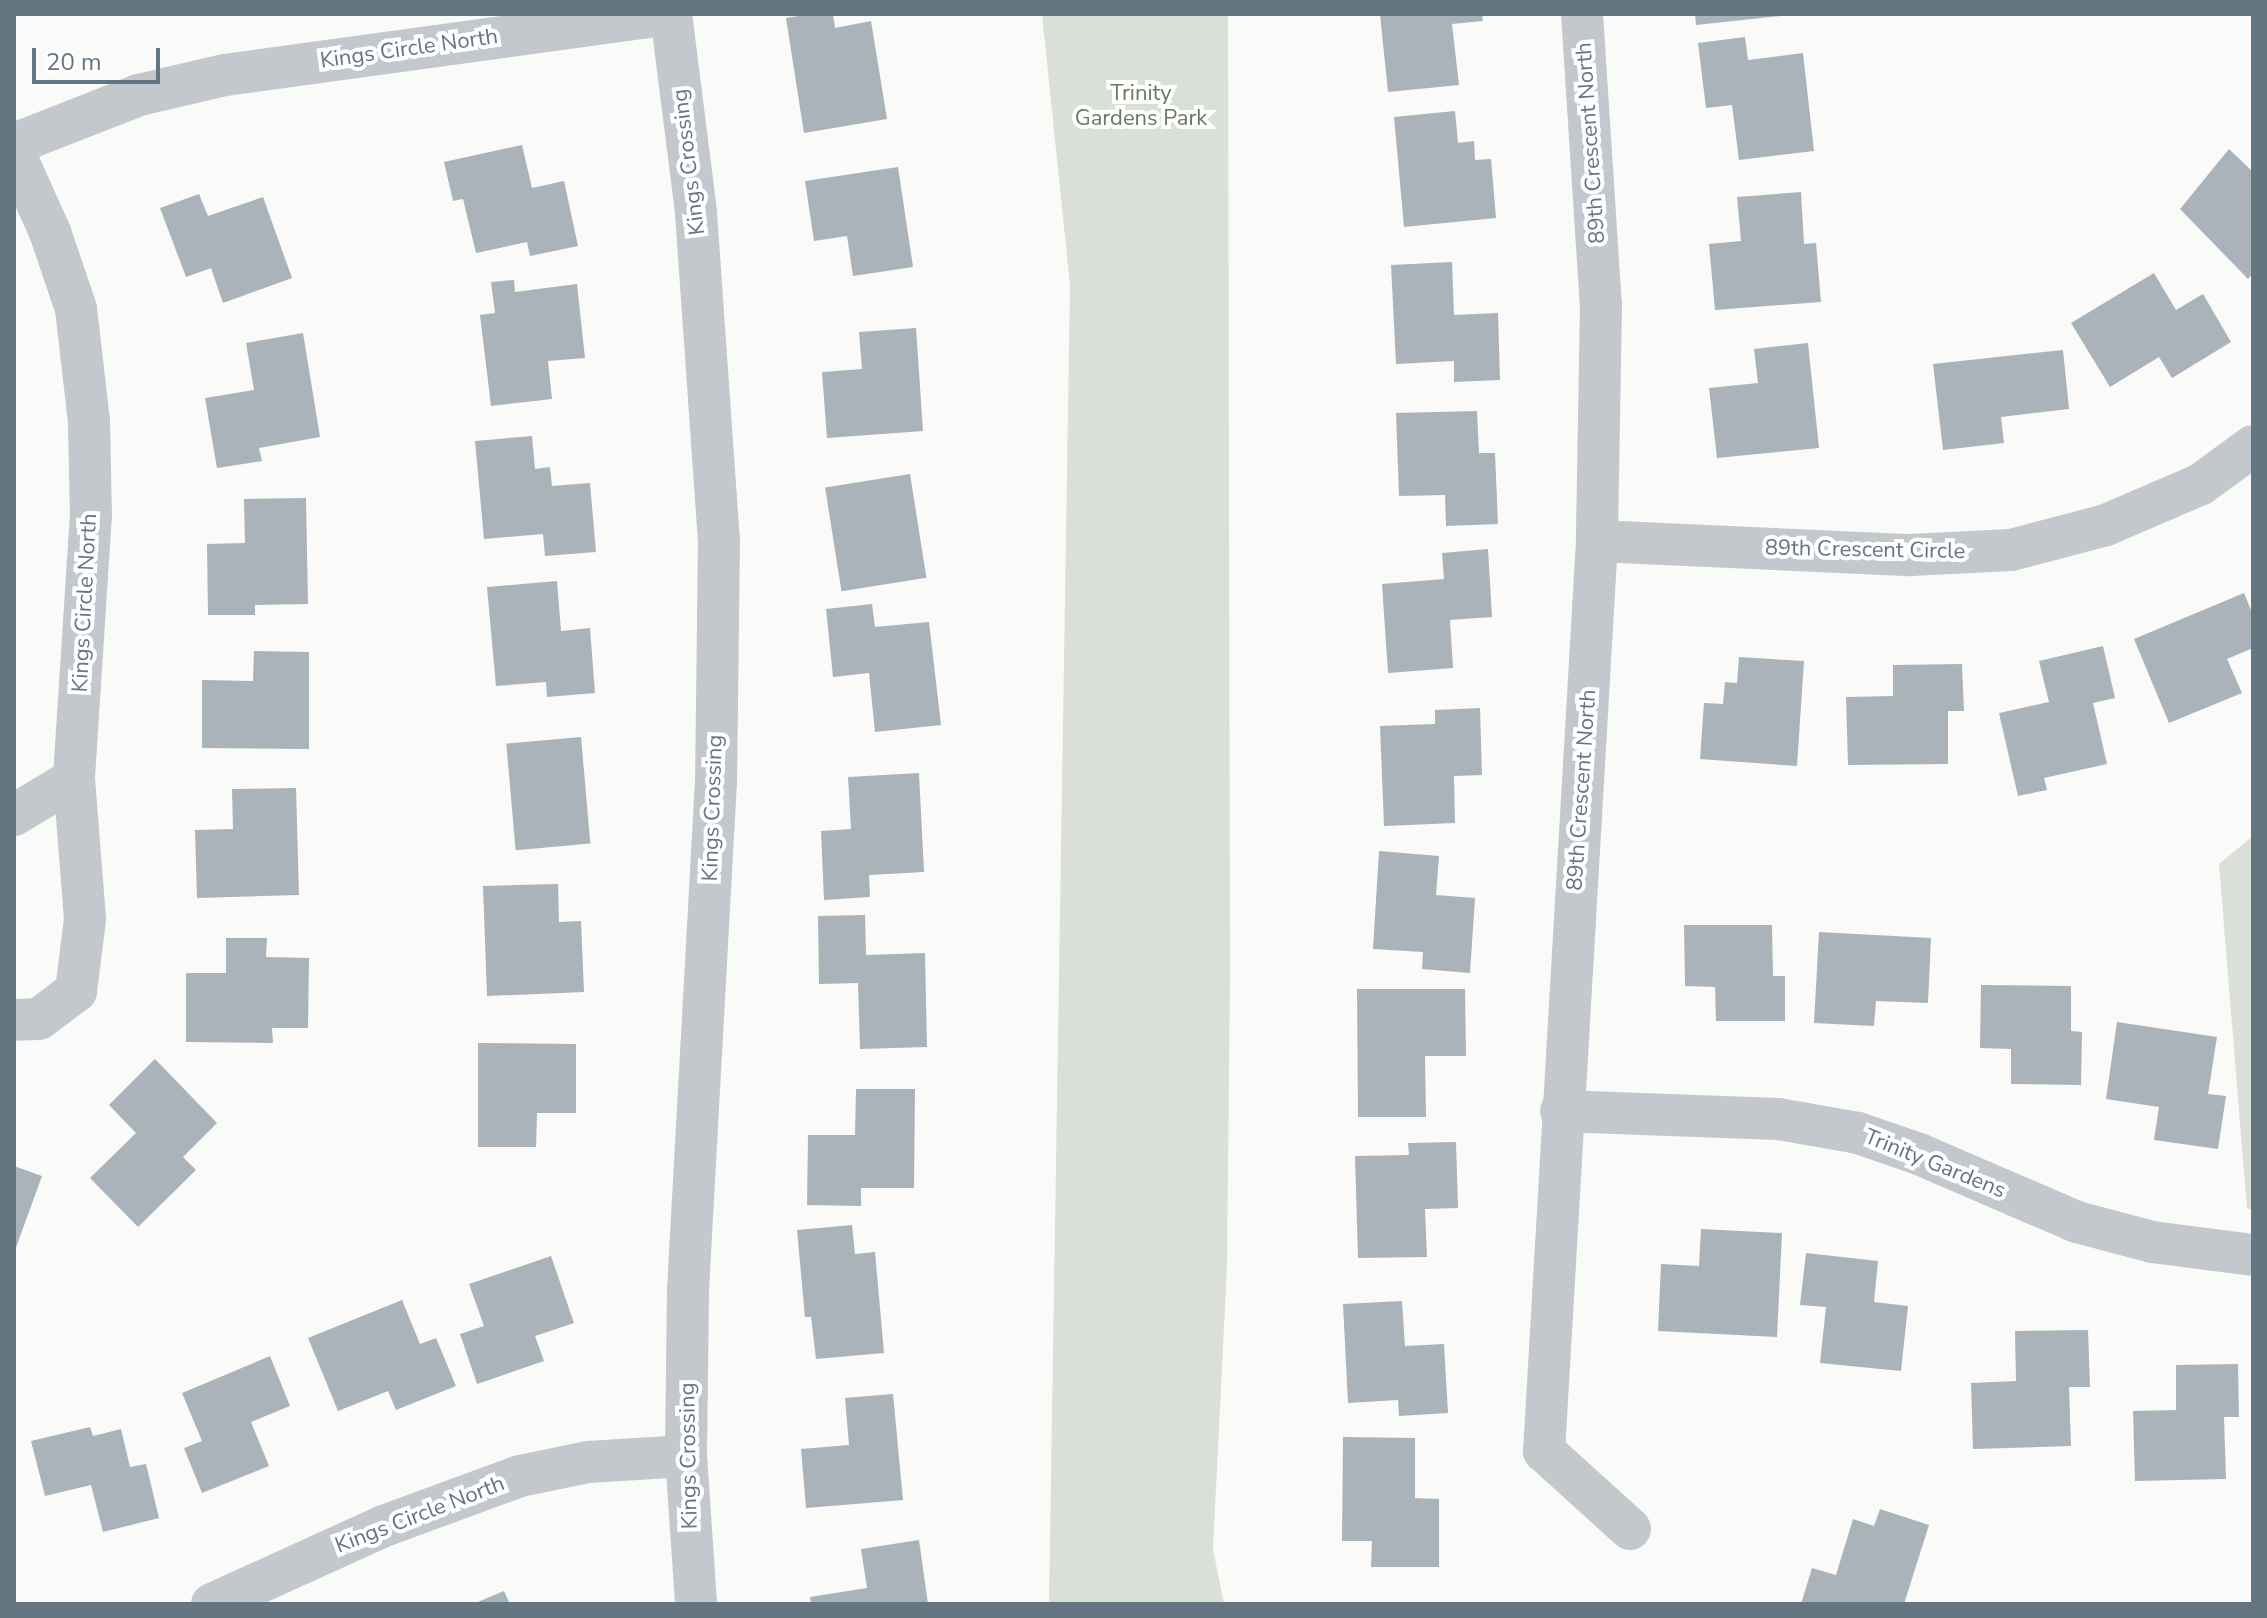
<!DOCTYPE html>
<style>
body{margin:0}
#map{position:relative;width:2267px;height:1618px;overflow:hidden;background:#fafaf8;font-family:"Nunito Sans",sans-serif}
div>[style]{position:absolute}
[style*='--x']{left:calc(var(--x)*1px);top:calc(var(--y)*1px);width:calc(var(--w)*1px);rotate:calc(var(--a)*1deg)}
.green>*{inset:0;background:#dadfd7}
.building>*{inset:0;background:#aab3b9;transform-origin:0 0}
.minor>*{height:42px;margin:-21px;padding:0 21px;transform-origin:21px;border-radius:21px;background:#c3c8cc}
span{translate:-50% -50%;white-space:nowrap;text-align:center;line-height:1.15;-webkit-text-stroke:8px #fff;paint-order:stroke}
.street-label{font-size:22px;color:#657683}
.park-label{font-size:22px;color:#687a64}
.frame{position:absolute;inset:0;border:16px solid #657683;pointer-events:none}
.scale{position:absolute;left:32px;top:48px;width:128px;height:36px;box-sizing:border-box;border:4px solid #657683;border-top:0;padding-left:10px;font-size:24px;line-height:28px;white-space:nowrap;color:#657683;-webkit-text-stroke:6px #fff;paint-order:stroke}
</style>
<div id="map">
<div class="green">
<i style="clip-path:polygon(1042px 14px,1228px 14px,1230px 977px,1227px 1266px,1213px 1549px,1224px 1604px,1049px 1604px,1070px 285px)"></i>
<i style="clip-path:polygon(2253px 836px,2253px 1209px,2247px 1209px,2219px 864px)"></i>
</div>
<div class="building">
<i style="clip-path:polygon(812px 14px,833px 14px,835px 28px,871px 21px,887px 119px,804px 133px,786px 18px)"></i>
<i style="clip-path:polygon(1380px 14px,1482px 14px,1483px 21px,1452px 24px,1459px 85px,1388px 92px)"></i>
<i style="clip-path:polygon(1695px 14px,1781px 14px,1781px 16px,1696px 25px)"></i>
<i style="clip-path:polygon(1745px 37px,1748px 60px,1803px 53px,1814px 151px,1739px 160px,1732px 105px,1706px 108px,1698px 43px)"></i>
<i style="clip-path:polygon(1455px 111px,1458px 143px,1474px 141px,1475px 160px,1491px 159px,1496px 218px,1404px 227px,1394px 117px)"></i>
<i style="clip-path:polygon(522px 145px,532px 188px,564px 181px,578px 246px,530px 256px,527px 242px,476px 253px,463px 199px,453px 201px,444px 162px)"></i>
<i style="clip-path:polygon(2229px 149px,2253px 172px,2253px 273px,2248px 279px,2180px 209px)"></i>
<i style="clip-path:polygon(898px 167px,913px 267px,853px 276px,847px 236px,814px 241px,805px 181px)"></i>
<i style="clip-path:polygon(1801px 192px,1804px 244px,1816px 243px,1821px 302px,1715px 310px,1709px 244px,1741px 241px,1737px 197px)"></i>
<i style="clip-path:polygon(199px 194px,208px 216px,263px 197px,292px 278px,223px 303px,211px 268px,186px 277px,160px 208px)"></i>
<i style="clip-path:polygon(1452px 262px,1454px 315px,1498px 313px,1500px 380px,1454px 382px,1454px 361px,1396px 364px,1391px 265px)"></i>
<i style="clip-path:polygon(2154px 273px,2176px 310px,2203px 294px,2231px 342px,2172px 378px,2159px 357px,2110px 387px,2071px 323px)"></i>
<i style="clip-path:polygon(514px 280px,515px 292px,577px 284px,585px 358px,548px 361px,552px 399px,491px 406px,480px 315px,495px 313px,491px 282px)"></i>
<i style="clip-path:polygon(916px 328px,923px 431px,827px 438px,822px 372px,862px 369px,859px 332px)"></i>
<i style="clip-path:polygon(303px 333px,320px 437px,259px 448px,262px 461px,217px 468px,205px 398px,254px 390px,246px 343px)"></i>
<i style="clip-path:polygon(1808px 343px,1819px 448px,1717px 458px,1709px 388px,1758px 383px,1754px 349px)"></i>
<i style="clip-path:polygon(2063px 350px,2069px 409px,2001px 417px,2004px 443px,1943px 450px,1933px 364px)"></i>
<i style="clip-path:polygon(1477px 411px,1479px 453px,1495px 453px,1498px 524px,1446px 526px,1445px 495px,1399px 496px,1396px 413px)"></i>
<i style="clip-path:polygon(532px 436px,535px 469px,550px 467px,552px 486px,590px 483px,596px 552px,545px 556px,543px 534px,484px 539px,475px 441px)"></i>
<i style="left:910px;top:474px;width:105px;height:86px;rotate:81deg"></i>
<i style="clip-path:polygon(306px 498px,308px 604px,255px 605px,255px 615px,208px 615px,207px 544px,245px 543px,244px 499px)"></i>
<i style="clip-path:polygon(1488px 549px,1492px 617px,1450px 620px,1453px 668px,1388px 673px,1382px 584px,1444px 579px,1442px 553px)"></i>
<i style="clip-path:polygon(557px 581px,561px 631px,590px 628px,595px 693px,547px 697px,546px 682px,496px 686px,487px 587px)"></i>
<i style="clip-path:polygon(2244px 593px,2253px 615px,2253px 648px,2227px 659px,2242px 693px,2169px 723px,2134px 639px)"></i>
<i style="clip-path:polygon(872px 604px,875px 627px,929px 622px,941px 725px,875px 732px,869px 673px,833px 677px,826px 609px)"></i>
<i style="clip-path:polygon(2103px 646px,2115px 698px,2093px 703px,2107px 764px,2044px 778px,2047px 790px,2018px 796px,1999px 713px,2049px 702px,2039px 661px)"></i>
<i style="clip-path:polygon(254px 651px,309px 652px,309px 749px,202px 748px,202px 680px,253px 681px)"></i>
<i style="clip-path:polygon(1739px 657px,1804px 661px,1797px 766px,1700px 759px,1704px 703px,1723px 704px,1725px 682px,1737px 683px)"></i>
<i style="clip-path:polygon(1962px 664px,1964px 711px,1948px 711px,1948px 764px,1848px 765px,1846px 697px,1893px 696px,1893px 665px)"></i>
<i style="clip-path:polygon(1480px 708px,1482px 775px,1454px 776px,1455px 823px,1384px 826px,1380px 726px,1435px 724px,1435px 710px)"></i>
<i style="left:581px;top:737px;width:107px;height:75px;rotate:85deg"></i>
<i style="clip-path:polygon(919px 773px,924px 872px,869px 875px,870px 897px,824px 900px,821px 831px,851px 829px,848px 777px)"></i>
<i style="clip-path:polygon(296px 788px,299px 895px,197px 898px,195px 830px,233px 829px,232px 789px)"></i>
<i style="clip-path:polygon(1379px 851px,1439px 856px,1436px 895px,1475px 898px,1470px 973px,1422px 969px,1423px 952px,1373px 949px)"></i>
<i style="clip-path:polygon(558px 884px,559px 922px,581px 921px,584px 992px,487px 996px,483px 886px)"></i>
<i style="clip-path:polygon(865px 915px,866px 955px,925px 953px,927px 1047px,860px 1049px,858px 983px,819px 984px,818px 916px)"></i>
<i style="clip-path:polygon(1684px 925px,1772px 925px,1773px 976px,1785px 976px,1785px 1021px,1716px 1021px,1715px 987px,1685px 986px)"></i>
<i style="clip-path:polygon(1819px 932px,1931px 938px,1928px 1003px,1876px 1001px,1874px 1026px,1814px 1023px)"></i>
<i style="clip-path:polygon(226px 938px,267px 938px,266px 957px,309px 958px,308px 1028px,272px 1028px,273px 1043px,186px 1042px,186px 973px,226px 973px)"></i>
<i style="clip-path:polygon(1981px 985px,2071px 986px,2071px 1031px,2082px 1032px,2081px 1085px,2011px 1084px,2011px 1049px,1980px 1048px)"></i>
<i style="clip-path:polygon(1357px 989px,1465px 989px,1466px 1056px,1425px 1056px,1426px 1117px,1358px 1117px)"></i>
<i style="clip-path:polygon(2117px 1022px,2217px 1037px,2208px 1094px,2226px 1096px,2218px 1149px,2154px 1140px,2159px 1107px,2106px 1099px)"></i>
<i style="clip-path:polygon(478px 1043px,576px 1044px,576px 1113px,537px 1113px,536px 1147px,478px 1147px)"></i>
<i style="clip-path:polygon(155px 1059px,217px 1123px,183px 1157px,196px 1170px,138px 1227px,90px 1178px,136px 1133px,109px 1105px)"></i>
<i style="clip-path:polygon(856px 1089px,915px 1089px,914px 1188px,861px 1188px,861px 1206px,807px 1205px,808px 1135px,855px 1135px)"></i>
<i style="clip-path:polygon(1456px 1142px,1458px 1208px,1425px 1209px,1427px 1257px,1358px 1258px,1355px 1156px,1409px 1155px,1408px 1143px)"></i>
<i style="clip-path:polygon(14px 1166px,42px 1176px,14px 1253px)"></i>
<i style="clip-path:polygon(852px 1225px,855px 1254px,875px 1252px,884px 1353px,816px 1359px,811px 1317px,805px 1317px,797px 1230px)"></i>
<i style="clip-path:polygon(1701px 1229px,1782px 1233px,1777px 1337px,1658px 1331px,1661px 1264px,1699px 1266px)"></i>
<i style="clip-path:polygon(1806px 1253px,1878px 1261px,1874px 1302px,1908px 1306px,1901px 1371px,1820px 1363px,1826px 1307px,1800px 1305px)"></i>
<i style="clip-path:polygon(551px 1256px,574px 1323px,535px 1336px,544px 1361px,477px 1384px,460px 1334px,484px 1326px,469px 1284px)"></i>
<i style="clip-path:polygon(402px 1300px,420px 1344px,436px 1338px,456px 1386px,396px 1410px,388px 1391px,338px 1411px,308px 1338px)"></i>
<i style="clip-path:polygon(1402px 1301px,1405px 1346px,1444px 1344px,1448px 1413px,1399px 1416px,1398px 1400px,1348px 1403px,1343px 1304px)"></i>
<i style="clip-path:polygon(2088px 1330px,2090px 1387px,2069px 1387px,2071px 1446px,1973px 1449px,1971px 1383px,2016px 1381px,2015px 1331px)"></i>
<i style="clip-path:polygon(270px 1356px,290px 1406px,251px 1422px,269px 1466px,202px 1493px,184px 1448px,202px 1441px,182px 1393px)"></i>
<i style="clip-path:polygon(2238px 1364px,2239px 1417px,2224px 1417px,2226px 1479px,2135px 1481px,2133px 1411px,2176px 1410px,2176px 1365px)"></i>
<i style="clip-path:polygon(893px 1394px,903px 1500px,806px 1508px,801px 1449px,849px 1445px,845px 1398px)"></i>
<i style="clip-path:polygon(90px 1427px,93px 1436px,121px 1429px,130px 1467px,146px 1464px,159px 1518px,103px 1532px,91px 1485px,45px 1496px,31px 1441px)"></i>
<i style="clip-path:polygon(1343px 1437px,1415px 1438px,1415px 1498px,1439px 1499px,1439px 1567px,1371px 1567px,1372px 1541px,1342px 1541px)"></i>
<i style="clip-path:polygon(1880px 1509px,1929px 1525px,1904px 1604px,1801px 1604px,1812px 1568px,1836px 1575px,1853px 1519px,1874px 1526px)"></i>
<i style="clip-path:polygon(919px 1540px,928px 1604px,811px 1604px,810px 1597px,867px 1588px,861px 1549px)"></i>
<i style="clip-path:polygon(504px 1591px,510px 1604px,473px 1604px)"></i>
</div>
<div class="minor">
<i style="--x:671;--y:14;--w:201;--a:82.8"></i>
<i style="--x:696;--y:213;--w:327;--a:86"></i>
<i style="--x:719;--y:539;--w:242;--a:90.7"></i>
<i style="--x:716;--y:781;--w:510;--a:93.15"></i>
<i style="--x:688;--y:1290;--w:166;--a:90.7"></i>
<i style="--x:686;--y:1456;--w:148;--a:86.1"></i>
<i style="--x:1582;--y:14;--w:291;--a:86.3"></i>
<i style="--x:1601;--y:304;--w:237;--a:91"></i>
<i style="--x:1597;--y:541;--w:912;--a:93.33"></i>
<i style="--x:1544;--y:1451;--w:116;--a:42.2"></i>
<i style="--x:14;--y:144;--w:134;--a:-21.4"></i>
<i style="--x:139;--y:95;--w:88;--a:-13.1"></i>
<i style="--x:225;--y:75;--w:450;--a:-7.8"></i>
<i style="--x:14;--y:152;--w:88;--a:65.8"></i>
<i style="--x:50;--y:232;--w:81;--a:71.3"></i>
<i style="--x:76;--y:309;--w:114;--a:83.4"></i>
<i style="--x:89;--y:422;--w:92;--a:88.8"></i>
<i style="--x:91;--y:514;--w:266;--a:93.7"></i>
<i style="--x:74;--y:779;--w:140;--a:85.5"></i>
<i style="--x:85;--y:919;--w:73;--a:97.1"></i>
<i style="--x:76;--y:991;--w:46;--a:142.9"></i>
<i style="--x:39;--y:1019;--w:25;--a:178"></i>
<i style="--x:1597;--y:541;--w:314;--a:2.6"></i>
<i style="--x:1911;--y:555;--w:100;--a:-2.9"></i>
<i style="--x:2011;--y:550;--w:98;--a:-14.7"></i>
<i style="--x:2106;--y:525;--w:103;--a:-23.3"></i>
<i style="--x:2201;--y:484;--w:64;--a:-36.2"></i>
<i style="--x:14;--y:815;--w:70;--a:-31"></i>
<i style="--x:1561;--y:1111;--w:217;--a:2.1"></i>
<i style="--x:1778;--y:1119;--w:81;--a:9.9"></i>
<i style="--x:1858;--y:1133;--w:65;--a:19"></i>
<i style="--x:1919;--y:1154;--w:172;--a:23.3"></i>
<i style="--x:2077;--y:1222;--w:78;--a:14.9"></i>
<i style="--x:2152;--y:1242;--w:102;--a:7.3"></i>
<i style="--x:212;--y:1604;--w:189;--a:-24.4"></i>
<i style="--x:384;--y:1526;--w:145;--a:-20.2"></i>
<i style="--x:520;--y:1476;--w:69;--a:-11.6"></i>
<i style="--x:588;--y:1462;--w:98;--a:-3.5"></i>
</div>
<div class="street-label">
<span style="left:409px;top:49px;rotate:-8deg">Kings Circle North</span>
<span style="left:1591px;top:143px;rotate:-94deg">89th Crescent North</span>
<span style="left:689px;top:162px;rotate:-97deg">Kings Crossing</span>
<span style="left:1865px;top:550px;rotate:1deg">89th Crescent Circle</span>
<span style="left:85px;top:603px;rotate:-87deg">Kings Circle North</span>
<span style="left:1582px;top:790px;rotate:-86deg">89th Crescent North</span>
<span style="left:713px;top:808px;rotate:-88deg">Kings Crossing</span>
<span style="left:1935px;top:1164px;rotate:22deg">Trinity Gardens</span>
<span style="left:689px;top:1456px;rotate:-91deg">Kings Crossing</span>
<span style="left:420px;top:1515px;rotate:-21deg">Kings Circle North</span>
</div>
<div class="park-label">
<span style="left:1141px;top:106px">Trinity<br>Gardens Park</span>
</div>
<div class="frame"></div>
<div class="scale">20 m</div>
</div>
